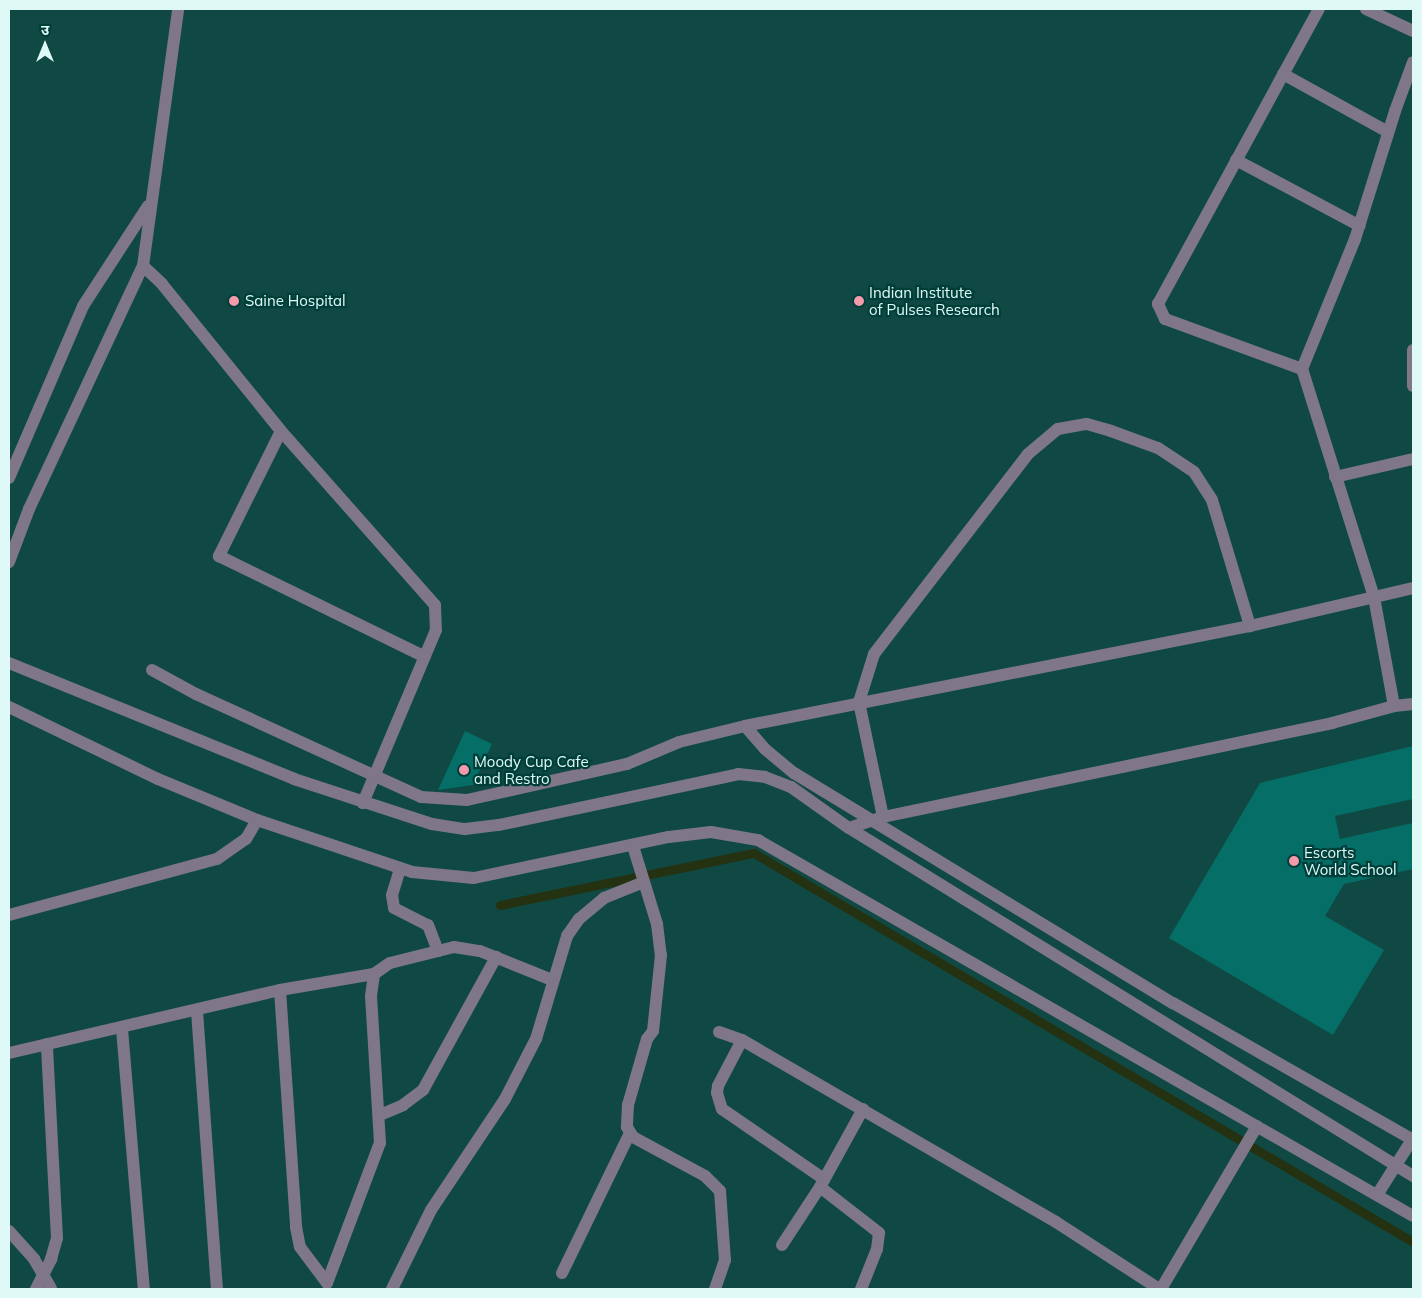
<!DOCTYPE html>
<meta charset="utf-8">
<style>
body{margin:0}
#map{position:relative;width:1422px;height:1298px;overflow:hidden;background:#104944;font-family:Mulish,"Noto Sans Devanagari",sans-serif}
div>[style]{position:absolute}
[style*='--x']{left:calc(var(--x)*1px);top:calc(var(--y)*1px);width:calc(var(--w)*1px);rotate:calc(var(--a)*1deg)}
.stream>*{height:9px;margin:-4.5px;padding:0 4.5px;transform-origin:4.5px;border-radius:4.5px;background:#253212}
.building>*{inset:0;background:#056e67}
.minor>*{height:12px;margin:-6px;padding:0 6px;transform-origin:6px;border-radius:6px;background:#7f7787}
.tertiary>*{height:12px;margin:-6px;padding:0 6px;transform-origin:6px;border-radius:6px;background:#7f7787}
.dots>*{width:14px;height:14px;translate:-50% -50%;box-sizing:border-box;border:2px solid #003e3a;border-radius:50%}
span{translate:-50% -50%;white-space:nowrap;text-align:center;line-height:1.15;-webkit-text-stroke:4.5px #003e3a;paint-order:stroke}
.poi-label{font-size:15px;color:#dffaf6}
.left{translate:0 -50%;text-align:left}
.frame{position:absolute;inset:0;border:10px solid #dffaf6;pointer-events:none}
.north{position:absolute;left:20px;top:20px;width:50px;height:50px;-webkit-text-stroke:4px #003e3a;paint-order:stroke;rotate:0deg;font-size:14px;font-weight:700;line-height:20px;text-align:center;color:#dffaf6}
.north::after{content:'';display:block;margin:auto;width:18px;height:22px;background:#dffaf6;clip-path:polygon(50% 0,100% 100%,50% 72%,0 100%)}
</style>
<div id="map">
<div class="stream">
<i style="--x:500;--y:905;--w:259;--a:-11.6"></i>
<i style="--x:754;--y:853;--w:765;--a:30.55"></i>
</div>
<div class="building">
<i style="clip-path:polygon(465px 731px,492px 744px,473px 785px,438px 790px)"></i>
<i style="clip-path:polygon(1413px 746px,1413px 799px,1335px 816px,1340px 839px,1413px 823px,1413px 869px,1344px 884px,1325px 916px,1384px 950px,1333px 1035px,1169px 938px,1260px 783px)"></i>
</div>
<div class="minor">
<i style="--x:1366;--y:9;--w:52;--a:25.1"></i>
<i style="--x:1283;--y:74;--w:120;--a:28.9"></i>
<i style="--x:1236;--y:160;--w:140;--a:28"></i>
<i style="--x:143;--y:266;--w:26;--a:43"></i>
<i style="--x:162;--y:284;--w:189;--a:51"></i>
<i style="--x:281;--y:431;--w:232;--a:48.5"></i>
<i style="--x:435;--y:605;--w:25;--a:88"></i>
<i style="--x:436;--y:630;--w:188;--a:112.9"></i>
<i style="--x:1413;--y:350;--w:36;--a:90"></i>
<i style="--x:1302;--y:369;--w:146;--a:-159.9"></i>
<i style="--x:1165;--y:319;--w:17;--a:-115"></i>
<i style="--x:1158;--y:304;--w:336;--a:-61.4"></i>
<i style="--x:281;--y:431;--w:140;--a:116.4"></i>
<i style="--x:219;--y:556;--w:229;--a:26.1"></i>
<i style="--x:1335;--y:477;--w:80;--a:-13"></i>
<i style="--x:152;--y:670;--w:50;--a:28.6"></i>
<i style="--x:196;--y:694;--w:247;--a:24.6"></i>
<i style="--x:421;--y:797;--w:46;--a:3.7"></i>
<i style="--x:467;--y:800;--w:164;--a:-12.7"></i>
<i style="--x:627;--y:764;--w:56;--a:-22.9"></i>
<i style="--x:679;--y:742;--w:68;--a:-13.6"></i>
<i style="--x:745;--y:726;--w:515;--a:-11.2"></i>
<i style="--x:1250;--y:626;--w:167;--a:-13.1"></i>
<i style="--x:1394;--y:706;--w:19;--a:-6"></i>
<i style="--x:745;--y:726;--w:30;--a:49"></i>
<i style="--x:765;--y:749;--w:38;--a:40"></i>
<i style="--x:794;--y:773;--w:443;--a:31.3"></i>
<i style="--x:1173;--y:1003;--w:276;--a:29.7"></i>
<i style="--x:883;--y:817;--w:117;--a:-101.8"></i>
<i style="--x:859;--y:702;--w:50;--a:-72.6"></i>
<i style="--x:874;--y:654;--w:252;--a:-52.4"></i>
<i style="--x:1028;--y:454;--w:39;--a:-40"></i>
<i style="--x:1058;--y:429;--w:29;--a:-10"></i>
<i style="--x:1087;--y:424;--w:25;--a:16"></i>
<i style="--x:1111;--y:431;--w:50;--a:19.9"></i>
<i style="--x:1158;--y:448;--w:43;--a:33.7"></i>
<i style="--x:1194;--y:472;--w:33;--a:57"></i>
<i style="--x:1212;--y:500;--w:132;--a:73.2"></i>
<i style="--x:849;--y:828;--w:36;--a:-18"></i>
<i style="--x:883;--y:817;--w:459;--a:-11.8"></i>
<i style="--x:1332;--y:723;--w:64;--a:-15.3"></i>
<i style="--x:1394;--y:706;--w:111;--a:-100.4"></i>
<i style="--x:1374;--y:597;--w:239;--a:-107.5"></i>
<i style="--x:1302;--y:369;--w:140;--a:-67.8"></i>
<i style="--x:1355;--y:239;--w:134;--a:-72.6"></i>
<i style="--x:1395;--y:111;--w:52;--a:-69.8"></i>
<i style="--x:633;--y:846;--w:82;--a:72.9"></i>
<i style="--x:657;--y:924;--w:31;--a:83"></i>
<i style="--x:661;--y:955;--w:76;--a:96"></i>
<i style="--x:653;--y:1031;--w:10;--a:127"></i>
<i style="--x:647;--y:1039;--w:69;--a:106.1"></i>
<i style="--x:628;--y:1105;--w:22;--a:93"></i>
<i style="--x:627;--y:1127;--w:12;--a:59"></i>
<i style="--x:633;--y:1137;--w:82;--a:28.4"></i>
<i style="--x:705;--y:1176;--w:21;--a:45"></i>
<i style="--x:720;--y:1191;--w:69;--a:85.9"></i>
<i style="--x:725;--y:1260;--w:31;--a:109"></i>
<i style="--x:400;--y:869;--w:27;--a:107"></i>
<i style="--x:392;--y:895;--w:13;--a:81"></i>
<i style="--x:394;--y:908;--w:38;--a:27"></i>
<i style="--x:428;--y:925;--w:28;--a:69"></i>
<i style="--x:9;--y:915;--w:215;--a:-15.1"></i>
<i style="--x:217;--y:859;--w:35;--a:-35"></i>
<i style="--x:246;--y:839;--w:22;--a:-60"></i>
<i style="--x:280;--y:990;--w:238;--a:86.1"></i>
<i style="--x:296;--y:1227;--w:20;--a:79"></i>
<i style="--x:300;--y:1247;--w:45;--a:53.1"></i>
<i style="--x:197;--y:1011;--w:279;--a:85.9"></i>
<i style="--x:122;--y:1029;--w:261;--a:85.2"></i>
<i style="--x:719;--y:1032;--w:24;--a:19"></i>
<i style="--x:742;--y:1040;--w:363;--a:30.1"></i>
<i style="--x:1056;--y:1222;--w:123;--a:33"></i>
<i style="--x:742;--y:1040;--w:52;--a:117.6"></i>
<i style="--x:718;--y:1086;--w:7;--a:98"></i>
<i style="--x:717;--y:1093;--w:17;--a:73"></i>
<i style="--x:722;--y:1109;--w:124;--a:34.5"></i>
<i style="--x:9;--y:1053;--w:278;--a:-13.1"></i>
<i style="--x:280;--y:990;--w:95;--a:-9.7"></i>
<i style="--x:380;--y:1115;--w:25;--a:-23"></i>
<i style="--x:403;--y:1105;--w:25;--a:-37"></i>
<i style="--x:423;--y:1090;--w:152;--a:-61.2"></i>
<i style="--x:820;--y:1187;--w:75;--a:37.9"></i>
<i style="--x:879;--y:1233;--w:16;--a:97"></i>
<i style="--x:877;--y:1249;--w:43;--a:111.8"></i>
<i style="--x:1377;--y:1195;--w:67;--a:-57.7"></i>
<i style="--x:9;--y:1231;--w:38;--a:48"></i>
<i style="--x:34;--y:1259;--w:34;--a:60"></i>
<i style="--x:782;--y:1245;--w:69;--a:-56.8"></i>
<i style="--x:820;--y:1187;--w:89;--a:-61.1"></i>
<i style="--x:562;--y:1273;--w:156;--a:-64.1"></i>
<i style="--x:327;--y:1283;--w:150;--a:-69.3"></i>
<i style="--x:380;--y:1143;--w:147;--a:-93.5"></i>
<i style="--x:371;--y:996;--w:22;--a:-82"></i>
<i style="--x:374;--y:974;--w:19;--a:-35"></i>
<i style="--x:390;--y:963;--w:66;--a:-14"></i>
<i style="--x:454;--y:947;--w:26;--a:9"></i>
<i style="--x:480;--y:951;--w:78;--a:21.9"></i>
<i style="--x:36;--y:1289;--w:34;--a:-63"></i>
<i style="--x:51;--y:1259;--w:22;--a:-74"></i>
<i style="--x:57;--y:1238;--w:194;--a:-93"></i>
<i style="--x:392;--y:1289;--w:88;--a:-63.7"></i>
<i style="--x:431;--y:1210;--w:133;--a:-56.3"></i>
<i style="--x:505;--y:1099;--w:68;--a:-62.7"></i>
<i style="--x:536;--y:1039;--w:108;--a:-73.2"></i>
<i style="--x:567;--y:936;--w:21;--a:-55"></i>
<i style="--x:579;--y:919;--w:33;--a:-40"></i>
<i style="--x:604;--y:898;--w:43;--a:-21.8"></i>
<i style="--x:1161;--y:1289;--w:189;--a:-59.5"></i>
</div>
<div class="tertiary">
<i style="--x:9;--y:478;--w:187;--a:-66.7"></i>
<i style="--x:83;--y:306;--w:119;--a:-57"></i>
<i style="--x:9;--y:562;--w:57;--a:-69.3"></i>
<i style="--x:29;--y:509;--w:268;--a:-64.9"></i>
<i style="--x:143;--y:266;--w:259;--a:-82.2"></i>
<i style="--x:9;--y:663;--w:308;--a:22.1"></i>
<i style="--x:294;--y:779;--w:145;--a:18.1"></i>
<i style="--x:432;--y:824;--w:33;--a:9"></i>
<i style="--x:465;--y:829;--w:34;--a:-7"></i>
<i style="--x:499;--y:825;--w:244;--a:-12"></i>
<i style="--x:738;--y:774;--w:27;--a:6"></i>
<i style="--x:765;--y:777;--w:28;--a:21"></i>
<i style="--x:791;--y:787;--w:71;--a:35.3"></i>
<i style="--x:849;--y:828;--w:663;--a:31.68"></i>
<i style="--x:9;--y:707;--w:165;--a:25.8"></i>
<i style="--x:158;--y:779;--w:107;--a:22.5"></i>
<i style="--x:257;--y:820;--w:163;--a:18.5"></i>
<i style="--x:412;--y:872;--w:62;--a:5.5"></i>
<i style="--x:474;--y:878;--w:199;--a:-11.9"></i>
<i style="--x:669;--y:837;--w:42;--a:-6.8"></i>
<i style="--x:711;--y:832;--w:48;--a:9.7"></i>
<i style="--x:758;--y:840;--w:755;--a:29.86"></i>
</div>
<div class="dots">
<i style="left:234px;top:301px;background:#f39aab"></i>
<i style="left:859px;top:301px;background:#f39aab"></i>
<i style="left:464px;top:770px;background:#f39aab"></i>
<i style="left:1294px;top:861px;background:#f39aab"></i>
</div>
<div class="poi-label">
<span class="left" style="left:869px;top:301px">Indian Institute<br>of Pulses Research</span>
<span class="left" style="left:245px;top:301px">Saine Hospital</span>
<span class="left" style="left:474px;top:770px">Moody Cup Cafe<br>and Restro</span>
<span class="left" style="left:1304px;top:861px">Escorts<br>World School</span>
</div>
<div class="frame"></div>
<div class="north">उ</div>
</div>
